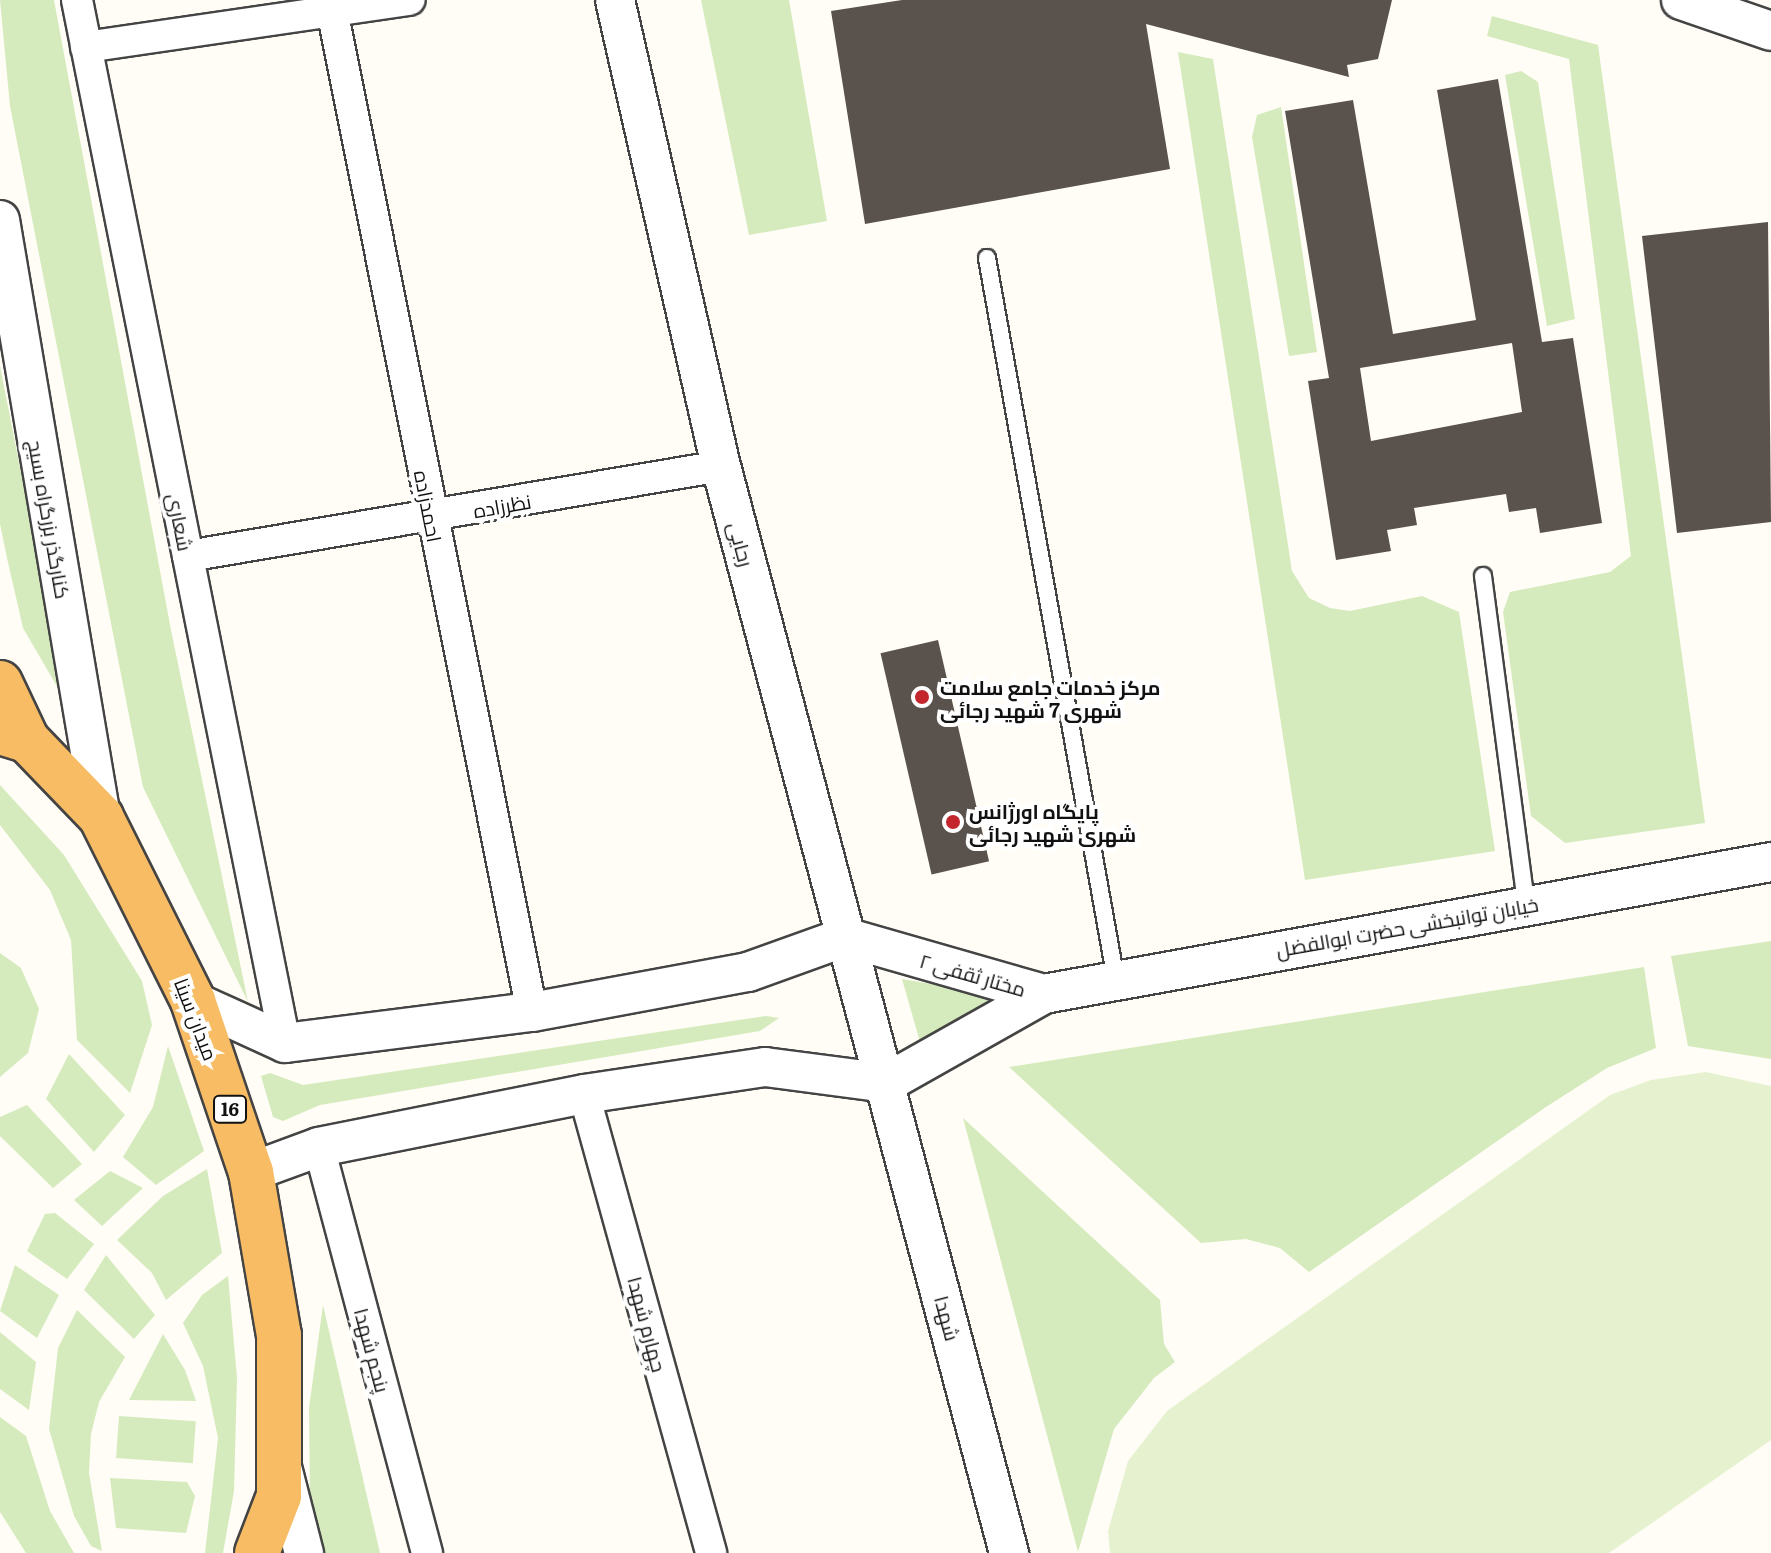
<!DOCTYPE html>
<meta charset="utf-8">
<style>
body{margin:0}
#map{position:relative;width:1771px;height:1553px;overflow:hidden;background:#fffdf5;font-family:Literata,Cairo,serif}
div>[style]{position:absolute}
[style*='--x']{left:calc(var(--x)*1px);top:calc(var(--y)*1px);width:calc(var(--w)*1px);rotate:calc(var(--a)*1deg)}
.green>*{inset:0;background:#d5ebbd;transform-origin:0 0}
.pitch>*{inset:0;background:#e6f2cf}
.building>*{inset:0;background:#5a524d;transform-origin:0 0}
.roads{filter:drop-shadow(2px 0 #444) drop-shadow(-2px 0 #444) drop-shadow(0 2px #444) drop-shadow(0 -2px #444)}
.service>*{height:16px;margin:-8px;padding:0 8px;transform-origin:8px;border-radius:8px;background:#fff}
.minor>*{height:30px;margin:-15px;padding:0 15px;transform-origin:15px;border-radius:15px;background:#fff}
.tertiary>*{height:38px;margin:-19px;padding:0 19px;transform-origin:19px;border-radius:19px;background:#fff}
.trunk>*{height:44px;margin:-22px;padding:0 22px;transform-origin:22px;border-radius:22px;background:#f7bc64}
.dots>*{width:22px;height:22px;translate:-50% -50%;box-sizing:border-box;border:4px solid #fff;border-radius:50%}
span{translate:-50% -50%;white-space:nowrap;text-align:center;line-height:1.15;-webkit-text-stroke:8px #fff;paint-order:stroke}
.shield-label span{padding:2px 6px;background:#fff;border:2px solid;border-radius:6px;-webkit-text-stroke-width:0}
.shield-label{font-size:18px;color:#111;font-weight:700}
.street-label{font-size:20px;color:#111}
.poi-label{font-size:20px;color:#111;font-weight:700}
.left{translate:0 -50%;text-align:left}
</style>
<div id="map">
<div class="green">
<i style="clip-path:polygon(0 0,54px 0,171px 630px,248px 1002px,143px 787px,10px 106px)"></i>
<i style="clip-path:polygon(701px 0,789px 0,827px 221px,749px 235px)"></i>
<i style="clip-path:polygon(1492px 16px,1598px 45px,1705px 823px,1565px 843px,1531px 816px,1503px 612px,1510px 592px,1610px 572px,1631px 556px,1569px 59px,1487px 36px)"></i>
<i style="clip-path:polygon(1178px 52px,1213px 59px,1292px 571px,1309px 598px,1330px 608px,1350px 611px,1422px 596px,1459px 612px,1495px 851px,1305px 880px)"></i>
<i style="clip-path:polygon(1521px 71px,1538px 82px,1575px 319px,1547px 326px,1505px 75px)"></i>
<i style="clip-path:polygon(1281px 107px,1317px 352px,1289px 356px,1252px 137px,1257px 115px)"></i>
<i style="clip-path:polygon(0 366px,66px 702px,23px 628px,7px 558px,0 524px)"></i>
<i style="clip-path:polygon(0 785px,64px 855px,142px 981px,152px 1025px,130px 1093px,77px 1040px,71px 940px,50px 890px,0 825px)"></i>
<i style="clip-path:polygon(1771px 941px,1771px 1059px,1688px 1046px,1671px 956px)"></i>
<i style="clip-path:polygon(0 953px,21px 968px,39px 1009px,28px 1053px,0 1077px)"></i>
<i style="clip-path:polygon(1644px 967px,1656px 1048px,1607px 1068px,1546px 1107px,1309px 1272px,1280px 1248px,1246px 1239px,1201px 1243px,1009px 1067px)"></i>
<i style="clip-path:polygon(902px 979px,1007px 997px,920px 1042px)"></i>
<i style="clip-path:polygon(766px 1016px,779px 1018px,760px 1031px,320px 1105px,283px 1121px,273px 1117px,261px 1076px,270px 1073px,303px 1085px)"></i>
<i style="clip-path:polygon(168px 1046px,204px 1151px,156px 1185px,123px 1157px,153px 1107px)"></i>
<i style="clip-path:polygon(69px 1054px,125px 1115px,94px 1152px,46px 1099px)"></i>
<i style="clip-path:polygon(27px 1105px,82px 1164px,53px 1188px,0 1136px,0 1117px)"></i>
<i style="clip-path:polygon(963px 1118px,1160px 1300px,1164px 1344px,1175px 1362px,1154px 1378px,1114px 1429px,1078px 1552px)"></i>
<i style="clip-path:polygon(207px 1169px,222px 1253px,166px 1300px,152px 1273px,117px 1240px,163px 1196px)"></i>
<i style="clip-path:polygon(110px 1171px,143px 1188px,102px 1226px,74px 1200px)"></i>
<i style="clip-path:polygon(55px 1213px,94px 1244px,67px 1279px,27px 1251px,45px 1214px)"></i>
<i style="clip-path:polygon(106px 1255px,155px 1315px,134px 1339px,84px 1290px)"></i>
<i style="clip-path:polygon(15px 1265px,59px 1295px,37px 1338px,0 1311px)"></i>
<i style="clip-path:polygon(228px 1276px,237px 1378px,234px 1491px,223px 1553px,205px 1553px,218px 1438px,203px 1366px,183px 1323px,202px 1295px)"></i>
<i style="clip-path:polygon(323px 1305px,380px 1553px,321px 1553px,310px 1500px,309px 1408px)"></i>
<i style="clip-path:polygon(77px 1310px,125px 1357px,99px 1402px,91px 1434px,89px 1473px,102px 1551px,91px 1546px,74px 1516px,49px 1429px,58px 1348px)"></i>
<i style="clip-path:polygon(0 1332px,36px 1362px,29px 1410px,0 1389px)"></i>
<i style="clip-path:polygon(163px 1334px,185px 1370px,196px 1401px,129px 1400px)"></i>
<i style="left:119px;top:1416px;width:77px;height:42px;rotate:4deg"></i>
<i style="clip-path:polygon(0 1417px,26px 1436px,50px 1511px,74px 1553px,26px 1553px,0 1512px)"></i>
<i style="clip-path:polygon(110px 1478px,187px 1482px,195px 1496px,186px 1533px,116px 1528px)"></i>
</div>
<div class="pitch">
<i style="clip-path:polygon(1706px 1072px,1771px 1086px,1771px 1440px,1609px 1553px,1110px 1553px,1108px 1531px,1128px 1461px,1167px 1411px,1610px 1095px,1651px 1080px)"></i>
</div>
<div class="building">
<i style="clip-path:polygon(902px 0,1392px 0,1378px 59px,1347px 65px,1349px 77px,1146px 24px,1170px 169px,865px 224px,831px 11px)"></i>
<i style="clip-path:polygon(evenodd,1498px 79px,1542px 342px,1573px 338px,1602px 523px,1540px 533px,1536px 508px,1509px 512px,1506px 494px,1414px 508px,1417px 525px,1387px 530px,1391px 551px,1336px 560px,1308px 381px,1329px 378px,1285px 111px,1353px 100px,1393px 334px,1476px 320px,1437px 90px,1498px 79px,1512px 343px,1522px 412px,1371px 441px,1360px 368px,1512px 343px)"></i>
<i style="clip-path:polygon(1768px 222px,1771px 522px,1677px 533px,1642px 236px)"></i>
<i style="left:938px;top:640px;width:227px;height:59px;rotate:77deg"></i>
</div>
<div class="roads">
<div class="service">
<i style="--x:987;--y:258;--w:733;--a:79.87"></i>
<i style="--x:1483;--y:576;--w:331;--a:82.5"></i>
</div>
<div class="minor">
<i style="--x:77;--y:0;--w:1064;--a:78.72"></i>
<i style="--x:330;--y:0;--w:1032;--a:78.71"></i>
<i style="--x:86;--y:47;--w:327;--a:-8.3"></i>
<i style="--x:188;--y:556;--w:541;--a:-9.58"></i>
<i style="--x:584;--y:1094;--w:476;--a:74.5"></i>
<i style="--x:319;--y:1147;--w:420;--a:75.1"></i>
</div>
<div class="tertiary">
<i style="--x:615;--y:0;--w:478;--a:77.2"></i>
<i style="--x:721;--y:466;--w:1125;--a:75.16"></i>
<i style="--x:1681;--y:0;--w:95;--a:19"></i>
<i style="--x:0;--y:220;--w:605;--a:80.4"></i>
<i style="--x:193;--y:1001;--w:101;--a:24.5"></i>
<i style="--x:285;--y:1043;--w:249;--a:-7.2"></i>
<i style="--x:532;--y:1012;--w:220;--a:-10.5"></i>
<i style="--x:748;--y:972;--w:103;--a:-19.8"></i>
<i style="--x:845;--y:937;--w:207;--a:16"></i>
<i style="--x:251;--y:1172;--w:72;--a:-20.2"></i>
<i style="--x:319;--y:1147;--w:270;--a:-11.3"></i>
<i style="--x:584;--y:1094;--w:183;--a:-8.5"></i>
<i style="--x:765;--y:1067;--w:122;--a:7.5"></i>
<i style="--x:886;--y:1083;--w:181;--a:-29.4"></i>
<i style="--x:1044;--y:994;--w:739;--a:-10.29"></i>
<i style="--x:282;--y:1467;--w:89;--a:75.7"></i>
</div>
<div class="trunk">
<i style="--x:0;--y:683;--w:63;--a:64.7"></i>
<i style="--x:0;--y:732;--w:28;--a:17"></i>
<i style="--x:27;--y:740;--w:107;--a:46.1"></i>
<i style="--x:101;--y:817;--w:206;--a:63.4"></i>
<i style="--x:193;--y:1001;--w:181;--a:71.3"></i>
<i style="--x:251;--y:1172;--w:165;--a:80.3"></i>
<i style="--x:279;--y:1335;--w:161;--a:90"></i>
<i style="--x:279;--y:1496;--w:61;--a:111.1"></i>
</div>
</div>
<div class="dots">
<i style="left:922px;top:697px;background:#c4262e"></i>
<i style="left:953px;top:822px;background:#c4262e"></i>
</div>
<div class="shield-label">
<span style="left:230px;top:1109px">16</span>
</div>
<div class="street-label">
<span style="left:502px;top:505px;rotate:-10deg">نظرزاده</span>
<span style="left:429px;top:506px;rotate:79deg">احمدزاده</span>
<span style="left:50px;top:519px;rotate:80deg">کنارگذر بزرگراه بسیج</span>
<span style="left:181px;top:522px;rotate:79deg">شعاری</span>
<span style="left:742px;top:544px;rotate:75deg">رجایی</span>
<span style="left:1407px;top:926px;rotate:-10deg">خیابان توانبخشی حضرت ابوالفضل</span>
<span style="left:973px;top:974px;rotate:16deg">مختار ثقفی ۲</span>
<span style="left:197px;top:1019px;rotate:69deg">میدان سینا</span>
<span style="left:948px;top:1318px;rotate:75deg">شهدا</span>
<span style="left:648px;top:1324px;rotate:75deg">چهارم شهدا</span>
<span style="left:373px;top:1350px;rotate:75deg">پنجم شهدا</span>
</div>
<div class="poi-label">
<span class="left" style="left:940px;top:698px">مرکز خدمات جامع سلامت<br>شهری 7 شهید رجائی</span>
<span class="left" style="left:969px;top:822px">پایگاه اورژانس<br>شهری شهید رجائی</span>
</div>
</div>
